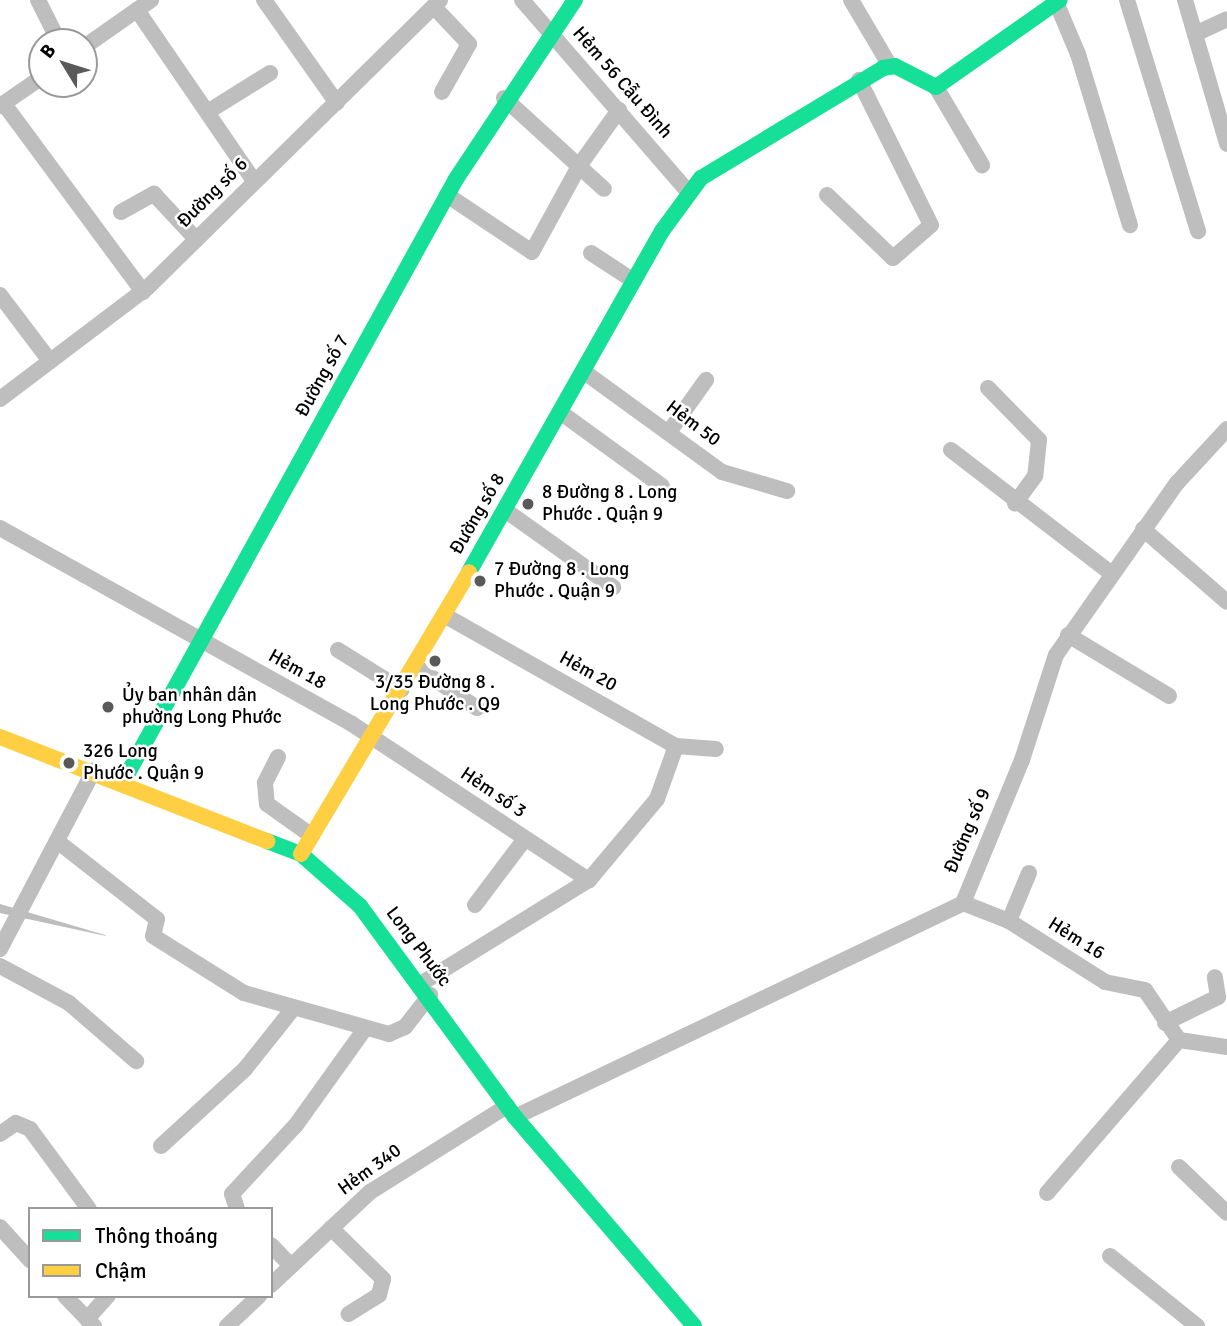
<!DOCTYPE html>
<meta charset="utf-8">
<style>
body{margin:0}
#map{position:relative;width:1227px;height:1326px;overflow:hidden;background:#fff;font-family:Signika,sans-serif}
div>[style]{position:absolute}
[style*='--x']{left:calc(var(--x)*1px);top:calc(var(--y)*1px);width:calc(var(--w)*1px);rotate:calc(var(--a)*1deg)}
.water>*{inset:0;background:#bdbdbd}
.street>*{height:16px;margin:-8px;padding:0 8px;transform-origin:8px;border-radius:8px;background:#bebebe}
.fast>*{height:16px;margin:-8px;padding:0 8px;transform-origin:8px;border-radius:8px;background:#16e098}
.slow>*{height:16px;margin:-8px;padding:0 8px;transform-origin:8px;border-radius:8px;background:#ffcf43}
.dots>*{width:19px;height:19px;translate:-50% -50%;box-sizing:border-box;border:4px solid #fff;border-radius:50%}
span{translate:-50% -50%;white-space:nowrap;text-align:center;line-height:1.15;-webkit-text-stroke:5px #fff;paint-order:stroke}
.street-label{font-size:19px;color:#000}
.poi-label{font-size:19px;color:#000}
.left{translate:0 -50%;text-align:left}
.legend{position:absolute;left:28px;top:1207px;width:245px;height:91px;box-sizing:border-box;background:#fff;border:2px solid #999;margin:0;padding:9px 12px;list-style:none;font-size:21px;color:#000}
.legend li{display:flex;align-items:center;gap:14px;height:35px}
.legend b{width:35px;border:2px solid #999}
.north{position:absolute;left:28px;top:28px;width:70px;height:70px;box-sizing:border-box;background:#fff;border:2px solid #999;border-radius:50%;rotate:308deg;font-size:19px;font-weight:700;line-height:28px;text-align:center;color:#000}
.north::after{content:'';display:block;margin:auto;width:24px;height:32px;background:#595959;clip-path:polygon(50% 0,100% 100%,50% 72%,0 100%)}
</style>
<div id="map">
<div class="water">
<i style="clip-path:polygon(0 904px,105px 935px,106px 936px,0 913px)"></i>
</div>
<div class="street">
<i style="--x:38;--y:0;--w:47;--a:63.4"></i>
<i style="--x:264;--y:0;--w:126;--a:54.7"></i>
<i style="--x:522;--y:0;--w:255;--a:49.1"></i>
<i style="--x:851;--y:0;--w:77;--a:59.4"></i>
<i style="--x:1127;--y:0;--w:242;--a:72.9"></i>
<i style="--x:1185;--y:0;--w:150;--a:73.7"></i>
<i style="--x:1056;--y:2;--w:56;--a:67.1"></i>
<i style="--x:1078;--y:54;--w:179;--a:73.1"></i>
<i style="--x:434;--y:7;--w:51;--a:46.6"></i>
<i style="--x:469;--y:44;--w:55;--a:119.4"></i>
<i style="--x:137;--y:10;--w:207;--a:55.6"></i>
<i style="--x:1195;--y:34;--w:35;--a:-25"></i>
<i style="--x:84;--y:47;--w:82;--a:-35"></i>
<i style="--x:936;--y:87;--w:91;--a:59.5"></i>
<i style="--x:504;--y:98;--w:135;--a:42.3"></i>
<i style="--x:4;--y:104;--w:234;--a:53.5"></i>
<i style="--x:0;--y:106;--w:51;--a:-34.6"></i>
<i style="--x:209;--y:111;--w:72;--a:-31.9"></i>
<i style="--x:447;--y:195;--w:102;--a:33.8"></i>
<i style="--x:532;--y:252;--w:98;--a:-61.3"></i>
<i style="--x:579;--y:166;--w:69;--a:-54.5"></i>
<i style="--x:827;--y:195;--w:91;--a:43.7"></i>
<i style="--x:893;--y:258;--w:50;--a:-41"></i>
<i style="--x:931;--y:225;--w:162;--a:-116.4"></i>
<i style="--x:121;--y:212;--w:38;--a:-29"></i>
<i style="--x:154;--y:194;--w:62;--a:47"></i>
<i style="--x:591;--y:253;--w:51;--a:33.1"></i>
<i style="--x:0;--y:295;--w:83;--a:52.9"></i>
<i style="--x:583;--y:371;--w:172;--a:36"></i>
<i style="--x:722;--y:472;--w:68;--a:16.3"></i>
<i style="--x:988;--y:388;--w:73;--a:45.6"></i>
<i style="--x:1039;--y:440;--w:36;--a:96"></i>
<i style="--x:1035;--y:476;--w:34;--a:126"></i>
<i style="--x:0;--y:399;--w:184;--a:-37.1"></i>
<i style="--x:147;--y:288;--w:411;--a:-44.5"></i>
<i style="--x:560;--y:412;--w:126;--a:36"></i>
<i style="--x:669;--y:432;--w:64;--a:-54.6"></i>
<i style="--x:951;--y:450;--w:202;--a:37.6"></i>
<i style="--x:505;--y:510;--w:133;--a:35.5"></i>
<i style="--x:0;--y:528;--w:403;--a:29.1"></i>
<i style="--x:352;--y:724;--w:284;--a:33.4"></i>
<i style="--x:1143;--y:529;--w:111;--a:41"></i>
<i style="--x:444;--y:615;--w:266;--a:29.5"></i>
<i style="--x:676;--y:746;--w:40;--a:4.3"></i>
<i style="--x:1068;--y:635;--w:118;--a:31.1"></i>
<i style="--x:338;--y:650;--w:75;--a:32"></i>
<i style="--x:415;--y:666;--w:75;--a:34.1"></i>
<i style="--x:278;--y:757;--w:29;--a:117"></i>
<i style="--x:265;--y:783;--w:21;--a:85"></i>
<i style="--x:267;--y:804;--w:55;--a:35.4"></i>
<i style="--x:57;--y:841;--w:127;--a:38"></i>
<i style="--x:157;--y:919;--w:17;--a:103"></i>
<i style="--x:153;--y:936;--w:107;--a:32.1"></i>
<i style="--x:244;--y:993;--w:151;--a:15.8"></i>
<i style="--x:389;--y:1034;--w:17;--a:-24"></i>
<i style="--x:405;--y:1027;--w:41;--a:-52"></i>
<i style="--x:963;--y:903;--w:155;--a:-67.6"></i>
<i style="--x:1022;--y:760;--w:110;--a:-72.1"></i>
<i style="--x:1056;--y:655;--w:210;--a:-54.9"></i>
<i style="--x:1177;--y:483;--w:74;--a:-47.2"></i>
<i style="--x:963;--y:903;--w:49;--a:21.4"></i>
<i style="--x:1009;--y:921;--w:114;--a:32.4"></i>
<i style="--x:1105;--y:982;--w:41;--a:11.3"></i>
<i style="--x:1145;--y:990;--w:60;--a:55.8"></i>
<i style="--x:1179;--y:1040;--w:49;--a:8.3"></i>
<i style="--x:475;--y:905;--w:81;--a:-53"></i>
<i style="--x:1009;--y:921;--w:52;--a:-67.4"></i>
<i style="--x:0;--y:949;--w:202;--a:-62.3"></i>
<i style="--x:0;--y:966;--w:78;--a:28.2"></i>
<i style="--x:69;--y:1003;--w:89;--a:40.9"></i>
<i style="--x:422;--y:983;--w:196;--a:-31.7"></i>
<i style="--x:589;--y:880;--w:106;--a:-50"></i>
<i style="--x:657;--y:799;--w:56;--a:-70.3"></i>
<i style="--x:1165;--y:1023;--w:59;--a:-26.1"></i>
<i style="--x:1218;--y:997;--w:20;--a:-99"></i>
<i style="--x:515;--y:1117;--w:496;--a:-25.5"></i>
<i style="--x:0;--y:1134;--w:19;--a:-35"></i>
<i style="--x:16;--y:1123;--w:15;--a:23"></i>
<i style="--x:30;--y:1129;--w:99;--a:53.6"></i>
<i style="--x:161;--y:1146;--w:114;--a:-42.5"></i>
<i style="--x:245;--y:1069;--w:75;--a:-51.5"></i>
<i style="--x:1179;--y:1167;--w:66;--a:43.8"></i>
<i style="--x:1047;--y:1193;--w:202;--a:-49.2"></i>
<i style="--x:237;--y:1209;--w:16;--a:-108"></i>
<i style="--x:232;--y:1194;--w:94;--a:-47.2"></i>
<i style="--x:296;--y:1125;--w:117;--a:-54.4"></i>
<i style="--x:0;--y:1227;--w:45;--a:47.7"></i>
<i style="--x:331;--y:1228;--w:73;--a:44.4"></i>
<i style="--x:383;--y:1279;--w:16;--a:104"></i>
<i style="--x:379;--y:1295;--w:36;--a:148"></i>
<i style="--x:271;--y:1245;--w:29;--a:46"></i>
<i style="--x:1110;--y:1256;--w:112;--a:38.8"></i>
<i style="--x:271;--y:1285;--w:136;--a:-43.2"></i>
<i style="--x:370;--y:1192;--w:162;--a:-32.1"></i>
<i style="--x:65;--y:1296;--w:42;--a:46"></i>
<i style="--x:87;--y:1319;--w:31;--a:-48"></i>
<i style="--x:227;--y:1326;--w:44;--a:-43.2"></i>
</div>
<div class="fast">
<i style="--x:469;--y:572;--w:392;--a:-60.5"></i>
<i style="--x:662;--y:231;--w:66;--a:-53.7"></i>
<i style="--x:701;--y:178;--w:213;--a:-31.1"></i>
<i style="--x:883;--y:68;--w:12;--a:-9"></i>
<i style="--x:895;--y:66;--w:46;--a:27.1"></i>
<i style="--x:936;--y:87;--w:151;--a:-35.1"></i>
<i style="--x:123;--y:782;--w:689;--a:-61.09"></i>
<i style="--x:456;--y:179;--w:215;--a:-56.4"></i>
<i style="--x:267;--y:841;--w:36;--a:21"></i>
<i style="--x:301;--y:854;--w:79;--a:41.4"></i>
<i style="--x:360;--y:906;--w:262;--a:53.7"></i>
<i style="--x:515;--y:1117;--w:275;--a:49.4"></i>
</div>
<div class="slow">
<i style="--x:0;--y:737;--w:287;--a:21.3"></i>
<i style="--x:301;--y:854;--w:328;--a:-59.2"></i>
</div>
<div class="dots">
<i style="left:528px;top:504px;background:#595959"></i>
<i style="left:480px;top:581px;background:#595959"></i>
<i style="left:435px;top:661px;background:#595959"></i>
<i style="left:108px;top:707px;background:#595959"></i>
<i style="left:69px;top:763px;background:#595959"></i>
</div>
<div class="street-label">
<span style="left:622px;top:83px;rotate:49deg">Hẻm 56 Cẫu Đình</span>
<span style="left:213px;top:193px;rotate:-45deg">Đường số 6</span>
<span style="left:323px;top:376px;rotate:-61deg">Đường số 7</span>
<span style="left:693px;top:424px;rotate:37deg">Hẻm 50</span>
<span style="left:478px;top:514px;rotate:-60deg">Đường số 8</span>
<span style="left:297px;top:670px;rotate:29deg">Hẻm 18</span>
<span style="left:588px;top:672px;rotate:29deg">Hẻm 20</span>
<span style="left:493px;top:793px;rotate:34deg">Hẻm số 3</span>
<span style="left:968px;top:831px;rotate:-67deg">Đường số 9</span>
<span style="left:1076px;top:939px;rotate:32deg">Hẻm 16</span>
<span style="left:418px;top:947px;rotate:53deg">Long Phước</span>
<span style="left:370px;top:1170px;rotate:-36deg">Hẻm 340</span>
</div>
<div class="poi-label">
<span class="left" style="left:542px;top:504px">8 Đường 8 . Long<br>Phước . Quận 9</span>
<span class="left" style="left:494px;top:581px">7 Đường 8 . Long<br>Phước . Quận 9</span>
<span style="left:435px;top:694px">3/35 Đường 8 .<br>Long Phước . Q9</span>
<span class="left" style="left:122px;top:707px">Ủy ban nhân dân<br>phường Long Phước</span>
<span class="left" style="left:83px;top:763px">326 Long<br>Phước . Quận 9</span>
</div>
<ul class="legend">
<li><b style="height:9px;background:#16e098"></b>Thông thoáng</li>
<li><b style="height:9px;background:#ffcf43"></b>Chậm</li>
</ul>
<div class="north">B</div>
</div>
